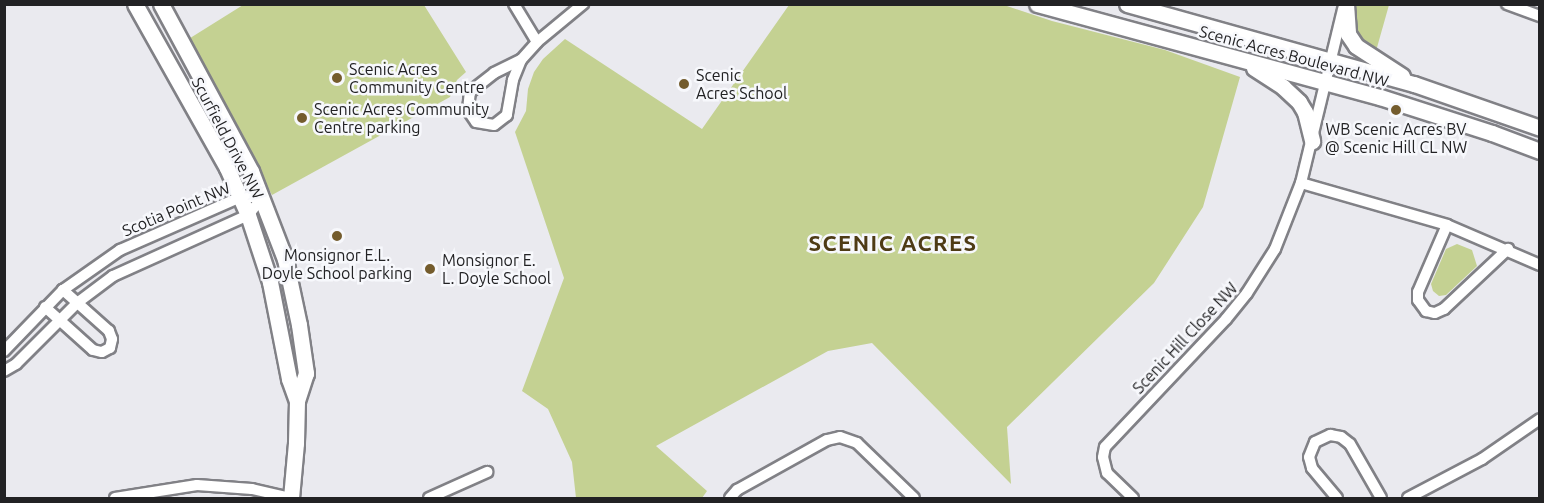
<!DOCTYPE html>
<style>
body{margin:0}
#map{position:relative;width:1544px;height:503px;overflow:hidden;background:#eaeaef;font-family:Ubuntu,sans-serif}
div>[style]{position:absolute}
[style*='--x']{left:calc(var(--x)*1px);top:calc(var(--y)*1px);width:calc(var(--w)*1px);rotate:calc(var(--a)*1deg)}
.green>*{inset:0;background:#c4d192}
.roads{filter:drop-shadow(2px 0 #818186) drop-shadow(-2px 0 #818186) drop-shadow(0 2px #818186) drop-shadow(0 -2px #818186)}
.street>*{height:10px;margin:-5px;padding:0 5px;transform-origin:5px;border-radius:5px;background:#fff}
.secondary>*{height:15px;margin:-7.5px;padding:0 7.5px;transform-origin:7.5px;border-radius:7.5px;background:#fff}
.dots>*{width:16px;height:16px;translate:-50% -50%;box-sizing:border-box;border:3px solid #f7f8fc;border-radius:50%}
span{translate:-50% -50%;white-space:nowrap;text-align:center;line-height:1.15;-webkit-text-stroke:5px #f7f8fc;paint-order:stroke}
.street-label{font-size:16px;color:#222224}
.poi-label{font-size:16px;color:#222224}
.left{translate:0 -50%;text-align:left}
.district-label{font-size:22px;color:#4e3b15;font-weight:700;letter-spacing:1.5px}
.frame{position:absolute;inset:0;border:6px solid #222224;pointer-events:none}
</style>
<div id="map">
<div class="green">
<i style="clip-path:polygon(243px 5px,424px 5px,466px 72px,457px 80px,450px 97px,272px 195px,187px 40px)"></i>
<i style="clip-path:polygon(789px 5px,1004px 5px,1052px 21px,1165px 50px,1240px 77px,1203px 207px,1154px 283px,1007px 427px,1011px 484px,872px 343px,828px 351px,656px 446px,707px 491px,702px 498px,576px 498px,572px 462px,548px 409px,522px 391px,564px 278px,515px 132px,526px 111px,528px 89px,534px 72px,543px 59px,565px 39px,702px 129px)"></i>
<i style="clip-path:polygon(1355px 5px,1389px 5px,1376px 51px,1363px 43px,1357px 34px,1354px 24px)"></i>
<i style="clip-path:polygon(1457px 244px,1472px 250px,1477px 266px,1446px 295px,1439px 296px,1433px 291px,1431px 284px,1446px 249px)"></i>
</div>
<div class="roads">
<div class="street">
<i style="--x:514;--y:4;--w:44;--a:58.8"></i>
<i style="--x:1507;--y:4;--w:35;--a:20"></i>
<i style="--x:521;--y:60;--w:22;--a:112"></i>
<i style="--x:513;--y:80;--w:36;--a:100"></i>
<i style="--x:507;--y:115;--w:16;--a:142"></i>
<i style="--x:494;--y:125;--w:18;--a:-171"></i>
<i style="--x:476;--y:122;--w:14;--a:-124"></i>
<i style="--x:468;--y:110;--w:18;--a:-84"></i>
<i style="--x:470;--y:92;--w:31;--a:-38"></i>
<i style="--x:494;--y:73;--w:30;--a:-26"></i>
<i style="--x:521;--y:60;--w:24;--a:-48"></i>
<i style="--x:537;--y:42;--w:60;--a:-39.6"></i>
<i style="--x:1301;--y:183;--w:152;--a:16"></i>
<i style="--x:1447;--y:225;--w:101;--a:23.3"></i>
<i style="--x:1447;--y:225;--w:73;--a:113.4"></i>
<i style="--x:1418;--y:292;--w:8;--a:90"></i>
<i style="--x:1418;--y:300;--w:14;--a:54"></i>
<i style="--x:1426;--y:311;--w:9;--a:13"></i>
<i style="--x:1435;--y:313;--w:10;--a:-24"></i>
<i style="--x:1444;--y:309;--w:88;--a:-43.2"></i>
<i style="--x:45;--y:307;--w:64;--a:41.9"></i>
<i style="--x:93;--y:350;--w:9;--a:13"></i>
<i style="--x:102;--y:352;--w:9;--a:-27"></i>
<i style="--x:110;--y:348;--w:9;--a:-77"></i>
<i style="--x:112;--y:339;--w:9;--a:-111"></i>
<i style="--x:109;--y:331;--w:62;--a:-138.3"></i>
<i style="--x:4;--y:351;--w:85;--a:-46"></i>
<i style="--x:63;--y:290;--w:70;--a:-35.1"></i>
<i style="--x:120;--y:250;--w:132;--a:-23.7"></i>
<i style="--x:241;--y:197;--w:22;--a:0"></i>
<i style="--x:4;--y:371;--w:14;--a:-30"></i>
<i style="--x:16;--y:364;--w:86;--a:-45"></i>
<i style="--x:77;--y:303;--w:45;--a:-36.9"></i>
<i style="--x:113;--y:276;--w:148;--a:-24.3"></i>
<i style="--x:248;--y:215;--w:23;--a:-50"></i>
<i style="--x:115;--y:498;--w:83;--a:-9"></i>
<i style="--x:197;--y:485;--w:55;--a:4.2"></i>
<i style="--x:252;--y:489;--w:40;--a:13"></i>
<i style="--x:429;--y:498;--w:64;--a:-24.1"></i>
<i style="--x:730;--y:498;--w:11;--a:-49"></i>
<i style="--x:737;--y:490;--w:103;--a:-29.1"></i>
<i style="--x:827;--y:440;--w:13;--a:-13"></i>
<i style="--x:840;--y:437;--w:18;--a:19"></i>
<i style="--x:857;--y:443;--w:79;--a:44"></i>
<i style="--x:1133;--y:498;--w:36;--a:-136"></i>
<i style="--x:1107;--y:473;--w:16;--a:-104"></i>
<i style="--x:1103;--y:457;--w:10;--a:-79"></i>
<i style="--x:1105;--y:447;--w:176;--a:-46.6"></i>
<i style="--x:1226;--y:319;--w:33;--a:-51"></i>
<i style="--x:1247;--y:293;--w:52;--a:-57.5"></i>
<i style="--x:1275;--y:249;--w:71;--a:-68.5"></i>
<i style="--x:1301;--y:183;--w:179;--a:-76.4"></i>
<i style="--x:1337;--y:498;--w:39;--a:-130"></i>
<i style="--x:1312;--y:468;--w:11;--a:-105"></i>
<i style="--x:1309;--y:457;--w:16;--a:-68"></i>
<i style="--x:1315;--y:442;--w:17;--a:-25"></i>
<i style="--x:1330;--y:435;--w:11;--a:10"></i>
<i style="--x:1341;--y:437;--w:11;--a:38"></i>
<i style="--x:1350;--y:444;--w:62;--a:60.1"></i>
<i style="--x:1408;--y:498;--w:84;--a:-27.8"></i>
<i style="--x:1482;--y:459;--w:70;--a:-34.6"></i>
</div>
<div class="secondary">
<i style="--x:135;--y:4;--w:188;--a:60.7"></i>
<i style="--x:227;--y:168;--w:51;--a:65.9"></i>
<i style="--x:248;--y:215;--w:71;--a:71.8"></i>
<i style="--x:270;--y:282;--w:99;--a:78.9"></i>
<i style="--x:289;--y:379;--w:23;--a:70"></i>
<i style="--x:161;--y:4;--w:190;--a:61.7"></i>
<i style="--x:251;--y:171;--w:94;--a:68.9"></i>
<i style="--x:285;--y:259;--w:67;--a:78"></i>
<i style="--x:299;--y:325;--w:49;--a:81.7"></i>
<i style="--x:306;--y:373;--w:29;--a:108"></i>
<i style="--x:297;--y:401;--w:42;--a:91.4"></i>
<i style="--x:296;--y:443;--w:55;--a:95.2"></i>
<i style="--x:1037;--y:4;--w:355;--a:15.2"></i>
<i style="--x:1380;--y:97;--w:118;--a:17.8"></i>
<i style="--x:1492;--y:133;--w:51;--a:20.6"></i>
<i style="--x:1127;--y:4;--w:298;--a:15.6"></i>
<i style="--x:1414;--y:84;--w:133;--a:19.2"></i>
<i style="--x:1346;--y:4;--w:30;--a:86"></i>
<i style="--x:1348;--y:34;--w:14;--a:56"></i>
<i style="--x:1356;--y:46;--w:55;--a:33.1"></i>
<i style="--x:1254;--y:68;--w:35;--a:33"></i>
<i style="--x:1283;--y:87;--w:22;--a:43"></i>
<i style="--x:1299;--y:102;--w:12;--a:59"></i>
<i style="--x:1305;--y:112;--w:30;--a:76"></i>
</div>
</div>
<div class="dots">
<i style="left:337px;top:78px;background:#745c2d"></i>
<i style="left:684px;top:84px;background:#745c2d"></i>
<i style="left:1396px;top:110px;background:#745c2d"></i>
<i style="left:302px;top:118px;background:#745c2d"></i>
<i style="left:337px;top:236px;background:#745c2d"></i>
<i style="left:430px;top:269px;background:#745c2d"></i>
</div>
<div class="street-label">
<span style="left:1294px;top:56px;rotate:15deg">Scenic Acres Boulevard NW</span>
<span style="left:228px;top:138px;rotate:62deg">Scurfield Drive NW</span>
<span style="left:176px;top:209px;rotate:-23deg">Scotia Point NW</span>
<span style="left:1185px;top:338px;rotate:-47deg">Scenic Hill Close NW</span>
</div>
<div class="poi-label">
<span class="left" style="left:349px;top:78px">Scenic Acres<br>Community Centre</span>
<span class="left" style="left:696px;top:84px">Scenic<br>Acres School</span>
<span class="left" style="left:314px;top:118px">Scenic Acres Community<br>Centre parking</span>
<span style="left:1396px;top:138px">WB Scenic Acres BV<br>@ Scenic Hill CL NW</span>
<span style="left:337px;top:264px">Monsignor E.L.<br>Doyle School parking</span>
<span class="left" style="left:442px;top:269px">Monsignor E.<br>L. Doyle School</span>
</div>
<div class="district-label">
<span style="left:893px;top:243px">SCENIC ACRES</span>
</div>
<div class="frame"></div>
</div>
